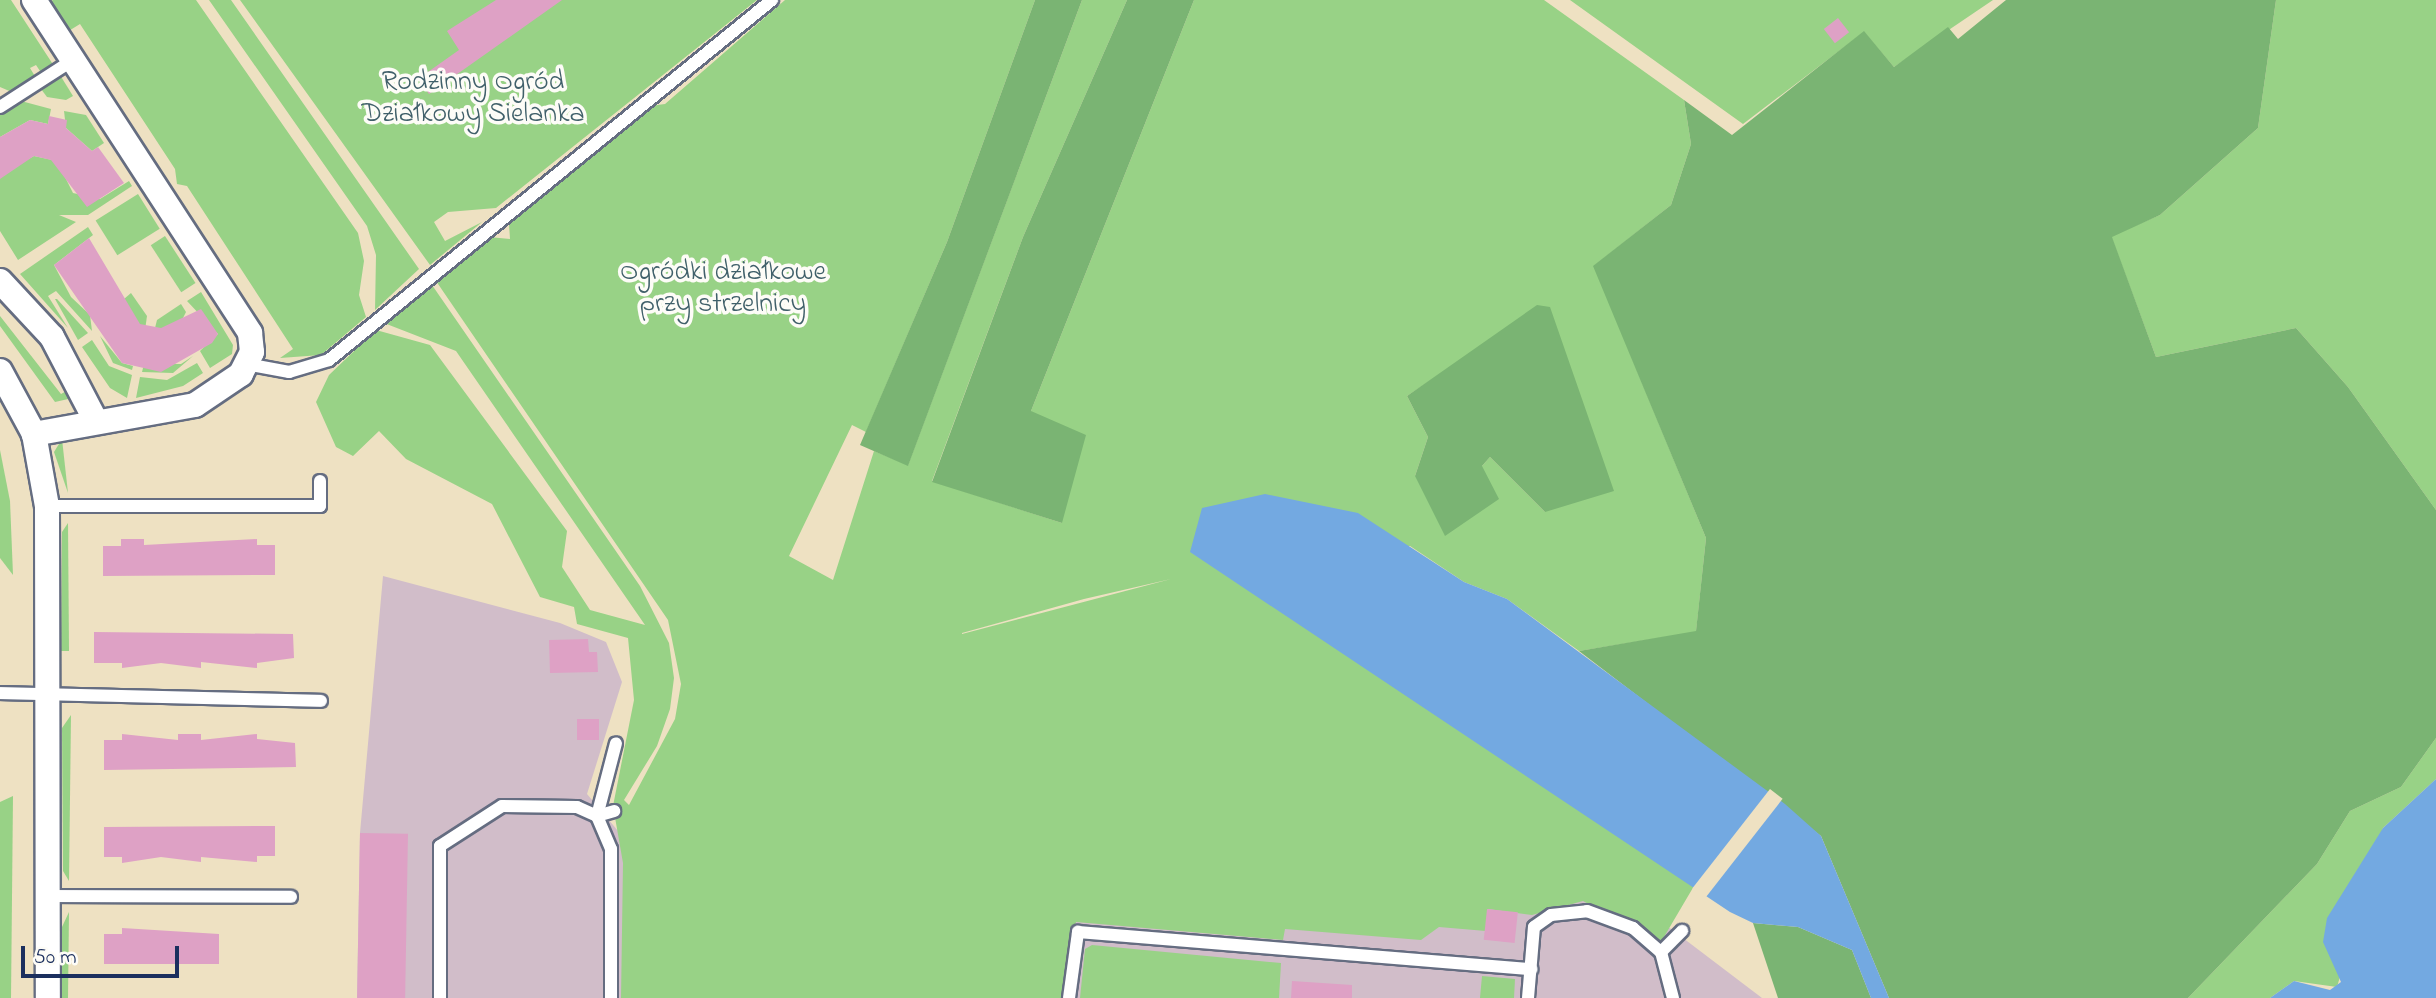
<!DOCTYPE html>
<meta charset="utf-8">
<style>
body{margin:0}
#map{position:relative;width:2436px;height:998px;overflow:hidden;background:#eee1c2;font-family:"Indie Flower",sans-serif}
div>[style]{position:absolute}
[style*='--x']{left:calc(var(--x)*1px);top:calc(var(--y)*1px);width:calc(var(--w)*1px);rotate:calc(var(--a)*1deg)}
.industrial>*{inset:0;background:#d1bdc9}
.green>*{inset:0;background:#98d286;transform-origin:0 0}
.forest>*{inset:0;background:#7ab473}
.water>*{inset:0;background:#73a9e1}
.pier>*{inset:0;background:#eee1c2;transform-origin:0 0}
.building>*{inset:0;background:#dea1c5;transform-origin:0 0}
.roads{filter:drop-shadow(2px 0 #656d81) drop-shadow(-2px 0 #656d81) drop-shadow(0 2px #656d81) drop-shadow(0 -2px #656d81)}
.lane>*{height:12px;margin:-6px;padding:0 6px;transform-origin:6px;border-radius:6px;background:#fff}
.street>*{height:24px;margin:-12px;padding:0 12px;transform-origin:12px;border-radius:12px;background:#fff}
span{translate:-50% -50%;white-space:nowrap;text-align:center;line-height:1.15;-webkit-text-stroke:7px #fdfcf7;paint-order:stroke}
.park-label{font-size:28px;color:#40606a}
.scale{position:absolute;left:21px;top:946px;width:158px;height:32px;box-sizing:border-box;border:4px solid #1b2f5e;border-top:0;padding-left:9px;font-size:21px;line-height:24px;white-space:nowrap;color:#1b2f5e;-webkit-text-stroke:5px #fdfcf7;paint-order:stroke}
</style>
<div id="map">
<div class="industrial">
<i style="clip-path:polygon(383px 576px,560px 623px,606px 642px,622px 682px,587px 794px,660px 881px,1600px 875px,1762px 998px,357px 998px,360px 833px)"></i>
</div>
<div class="green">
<i style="clip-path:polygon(0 0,11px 0,54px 66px,42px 74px,36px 65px,30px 68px,36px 78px,14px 93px,0 87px)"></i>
<i style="clip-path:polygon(53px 0,196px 0,358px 233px,364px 261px,359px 295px,366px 317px,321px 355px,280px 358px,293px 349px,187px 186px,177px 184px,175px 169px,80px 24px,67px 32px,48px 3px)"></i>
<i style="clip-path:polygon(209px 0,231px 0,419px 269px,375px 310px,376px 255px,367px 226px)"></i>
<i style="clip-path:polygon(240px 0,757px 0,496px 208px,448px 212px,434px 222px,445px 241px,482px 222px,430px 265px)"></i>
<i style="clip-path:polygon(evenodd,785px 0,1035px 0,947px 242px,866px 432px,852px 425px,789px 556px,833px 580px,874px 451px,908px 465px,1082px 0,1127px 0,1023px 237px,932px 481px,1062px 523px,1031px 411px,1194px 0,1544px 0,1684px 100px,1691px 144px,1671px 205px,1594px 266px,1706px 538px,1696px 632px,1579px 651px,1507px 599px,1464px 582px,1410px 546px,1191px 552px,1694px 886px,1661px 942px,1583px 901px,1532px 915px,1488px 909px,1486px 931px,1439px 927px,1421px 940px,1285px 929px,1283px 940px,1076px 922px,1063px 998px,621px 998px,623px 863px,613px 806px,634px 700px,628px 638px,577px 624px,574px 607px,540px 597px,492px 504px,406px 459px,379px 431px,353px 456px,336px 447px,316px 402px,329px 375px,376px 330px,430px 345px,567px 531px,562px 567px,590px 610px,645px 625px,456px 351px,384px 323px,432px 285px,640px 586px,669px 643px,674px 678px,670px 709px,657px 746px,624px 800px,629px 805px,675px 719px,681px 684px,668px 620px,436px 281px,489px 237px,510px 239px,509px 224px,650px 106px,665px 104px,785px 0,1506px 330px,1545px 512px,1490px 457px,1482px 466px,1415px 476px,1428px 437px,1407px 396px,1506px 330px,785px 0,1171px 579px,962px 634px,962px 633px,1084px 599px,1171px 579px)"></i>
<i style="clip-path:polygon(1570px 0,1993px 0,1894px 67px,1864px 32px,1743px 124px)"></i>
<i style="clip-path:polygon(2276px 0,2436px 0,2436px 510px,2348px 387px,2296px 328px,2156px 357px,2111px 236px,2160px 215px,2258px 128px)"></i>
<i style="clip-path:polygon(60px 75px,73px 96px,66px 100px,47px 97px,41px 89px)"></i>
<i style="clip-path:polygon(21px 101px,51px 109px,48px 124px,30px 120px,0 137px,0 115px)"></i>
<i style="clip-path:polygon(64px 111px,86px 115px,104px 143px,92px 151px,66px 128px)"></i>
<i style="clip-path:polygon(34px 156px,57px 161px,73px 193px,100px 199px,129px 181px,132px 186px,88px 215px,59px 215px,76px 222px,18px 260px,0 231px,0 174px)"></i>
<i style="left:138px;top:194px;width:41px;height:50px;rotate:58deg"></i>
<i style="clip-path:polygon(88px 227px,93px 235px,54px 265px,71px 297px,90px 315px,92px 331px,56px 291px,48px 296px,68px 328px,20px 274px)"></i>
<i style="left:165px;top:236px;width:56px;height:17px;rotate:57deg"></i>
<i style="clip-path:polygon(201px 292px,233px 345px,232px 354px,210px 368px,200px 351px,218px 334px,187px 301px)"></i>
<i style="clip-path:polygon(131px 293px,147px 316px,145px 330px,136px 328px,124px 299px)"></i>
<i style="clip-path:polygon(55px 299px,57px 299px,88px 333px,78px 340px)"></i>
<i style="clip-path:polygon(181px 304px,186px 312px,181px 322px,154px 332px,157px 320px)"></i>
<i style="clip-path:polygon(0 316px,61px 394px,74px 387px,77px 397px,55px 402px,0 326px)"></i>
<i style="clip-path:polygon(100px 336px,122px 363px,133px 366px,132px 370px,113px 363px)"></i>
<i style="clip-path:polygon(92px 340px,109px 366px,132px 375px,127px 398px,110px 388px,82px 347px)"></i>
<i style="clip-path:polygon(193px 356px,173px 373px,142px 372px,144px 364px,181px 364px)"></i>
<i style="clip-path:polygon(197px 363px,203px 373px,183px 386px,136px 398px,140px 377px,167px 380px)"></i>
<i style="clip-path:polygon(62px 439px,68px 493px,54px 452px)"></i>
<i style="clip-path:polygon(0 450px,10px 501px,13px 575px,0 558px)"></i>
<i style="clip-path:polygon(68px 523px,69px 651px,61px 651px,62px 532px)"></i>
<i style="clip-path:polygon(71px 715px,69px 881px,63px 871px,62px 728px)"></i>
<i style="clip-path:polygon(2436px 738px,2436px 779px,2383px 828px,2337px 987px,2294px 981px,2270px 998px,2188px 998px,2317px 864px,2350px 811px,2401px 787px)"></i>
<i style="clip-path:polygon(13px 796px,11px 998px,0 998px,0 802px)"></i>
<i style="clip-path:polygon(69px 912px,68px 998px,61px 998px,62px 927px)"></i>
<i style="clip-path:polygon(1092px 945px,1281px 963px,1279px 998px,1080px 998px,1085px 949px)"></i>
<i style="clip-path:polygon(1482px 976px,1515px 979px,1514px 998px,1480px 998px)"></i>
</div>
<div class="forest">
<i style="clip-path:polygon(1035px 0,1082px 0,908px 466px,860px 445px,947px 242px)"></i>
<i style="clip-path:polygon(1127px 0,1194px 0,1031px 411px,1086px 435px,1062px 523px,932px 482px,1023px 237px)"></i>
<i style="clip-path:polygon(2006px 0,2276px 0,2258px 128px,2160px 215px,2112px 237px,2156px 357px,2296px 328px,2348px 387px,2436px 510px,2436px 738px,2401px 787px,2350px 811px,2317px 864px,2188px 998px,1889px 998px,1821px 836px,1579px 651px,1696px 631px,1706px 538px,1593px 266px,1671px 205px,1691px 144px,1684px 100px,1732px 135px,1864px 31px,1894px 67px,1948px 27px,1958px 39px)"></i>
<i style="clip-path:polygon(1537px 305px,1550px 307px,1614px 491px,1545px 512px,1490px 457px,1482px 466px,1499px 499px,1445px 536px,1415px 476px,1428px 437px,1407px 396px)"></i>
<i style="clip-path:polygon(1753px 923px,1798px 927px,1852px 950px,1871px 998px,1778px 998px)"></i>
</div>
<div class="water">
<i style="clip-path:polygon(1265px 494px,1358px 513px,1464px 582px,1507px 599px,1785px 804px,1821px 836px,1889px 998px,1871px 998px,1852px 950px,1798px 927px,1753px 923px,1730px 912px,1190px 552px,1202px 508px)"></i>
<i style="clip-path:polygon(2436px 779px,2436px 998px,2270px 998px,2294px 981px,2330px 990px,2341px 982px,2323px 942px,2327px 918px,2383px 828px)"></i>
</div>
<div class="pier">
<i style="left:1770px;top:789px;width:16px;height:126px;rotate:38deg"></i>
</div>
<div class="building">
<i style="clip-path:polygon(496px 0,562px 0,429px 94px,418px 79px,459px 50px,447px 31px)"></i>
<i style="left:1838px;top:18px;width:18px;height:18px;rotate:52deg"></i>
<i style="clip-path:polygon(49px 116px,67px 120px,66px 128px,92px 151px,98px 147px,124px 183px,87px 207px,51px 160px,34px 156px,0 179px,0 137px,30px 120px,48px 124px)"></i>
<i style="clip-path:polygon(89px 238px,140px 324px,161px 328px,201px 309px,218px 334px,212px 343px,161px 372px,122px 363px,54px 265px)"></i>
<i style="clip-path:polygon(121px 539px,144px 539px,144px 545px,257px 539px,257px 545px,275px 545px,275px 575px,103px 576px,103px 546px,121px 546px)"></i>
<i style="clip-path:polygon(94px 632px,293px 634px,294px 658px,257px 663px,257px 668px,201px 662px,201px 668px,161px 663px,122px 668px,122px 663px,94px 663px)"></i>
<i style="clip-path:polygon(588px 639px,589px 652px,597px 652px,598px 672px,550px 673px,549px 640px)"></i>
<i style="left:577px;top:719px;width:22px;height:21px"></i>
<i style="clip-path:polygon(122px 734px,178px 740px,178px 734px,201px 734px,201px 740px,257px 734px,257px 739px,295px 743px,296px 767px,104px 770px,104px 740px,122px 740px)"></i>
<i style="clip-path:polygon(275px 826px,275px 856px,257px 856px,257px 862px,201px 857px,201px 862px,161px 857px,122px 863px,122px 857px,104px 857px,104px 827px)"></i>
<i style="left:360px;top:833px;width:48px;height:165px;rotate:1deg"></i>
<i style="left:1487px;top:909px;width:31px;height:31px;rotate:6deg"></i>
<i style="clip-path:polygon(122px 928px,219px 934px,219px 964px,104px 964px,104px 934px,122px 934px)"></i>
<i style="clip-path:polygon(1292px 981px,1352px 985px,1352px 998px,1291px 998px)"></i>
</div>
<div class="roads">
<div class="lane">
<i style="--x:0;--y:107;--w:87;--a:-32.8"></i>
<i style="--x:246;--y:364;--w:44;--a:10.5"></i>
<i style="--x:289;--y:372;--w:42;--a:-16.7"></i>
<i style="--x:329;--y:360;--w:571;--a:-39.1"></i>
<i style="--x:47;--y:506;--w:273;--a:0"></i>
<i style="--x:320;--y:506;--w:25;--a:-90"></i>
<i style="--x:0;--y:693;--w:321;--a:1.4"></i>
<i style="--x:48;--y:896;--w:243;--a:0.2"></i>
<i style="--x:1661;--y:952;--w:30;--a:-45"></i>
<i style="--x:440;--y:998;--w:152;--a:-90"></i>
<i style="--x:440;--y:846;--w:74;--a:-32.8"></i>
<i style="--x:502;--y:806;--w:75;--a:0.8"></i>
<i style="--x:577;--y:807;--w:22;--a:24"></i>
<i style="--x:597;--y:816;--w:75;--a:-75.4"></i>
<i style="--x:611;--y:998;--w:149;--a:-90"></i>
<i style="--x:611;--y:849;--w:36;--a:-113"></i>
<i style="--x:597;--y:816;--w:18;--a:-16"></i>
<i style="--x:1069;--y:998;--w:67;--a:-82.2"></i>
<i style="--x:1078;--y:932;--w:455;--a:4.7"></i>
<i style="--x:1528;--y:998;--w:71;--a:-85.2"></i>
<i style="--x:1534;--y:927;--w:21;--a:-35"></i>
<i style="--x:1551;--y:915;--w:36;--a:-6"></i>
<i style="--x:1587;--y:911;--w:49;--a:20.3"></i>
<i style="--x:1633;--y:928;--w:37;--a:41"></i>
<i style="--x:1661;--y:952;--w:48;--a:75.4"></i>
</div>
<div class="street">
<i style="--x:34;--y:0;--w:397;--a:57"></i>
<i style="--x:250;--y:333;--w:19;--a:84"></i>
<i style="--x:252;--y:352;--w:25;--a:117"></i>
<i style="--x:241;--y:374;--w:55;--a:146"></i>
<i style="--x:195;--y:405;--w:164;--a:169.8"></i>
<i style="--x:0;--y:281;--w:76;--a:47.1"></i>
<i style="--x:52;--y:337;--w:95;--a:62.4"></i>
<i style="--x:0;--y:371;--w:72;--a:61.6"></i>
<i style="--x:34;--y:434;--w:73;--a:79.8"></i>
<i style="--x:47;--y:506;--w:492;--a:89.9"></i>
</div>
</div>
<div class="park-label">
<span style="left:473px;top:99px">Rodzinny Ogród<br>Działkowy Sielanka</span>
<span style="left:723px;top:289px">Ogródki działkowe<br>przy strzelnicy</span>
</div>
<div class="scale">50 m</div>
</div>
